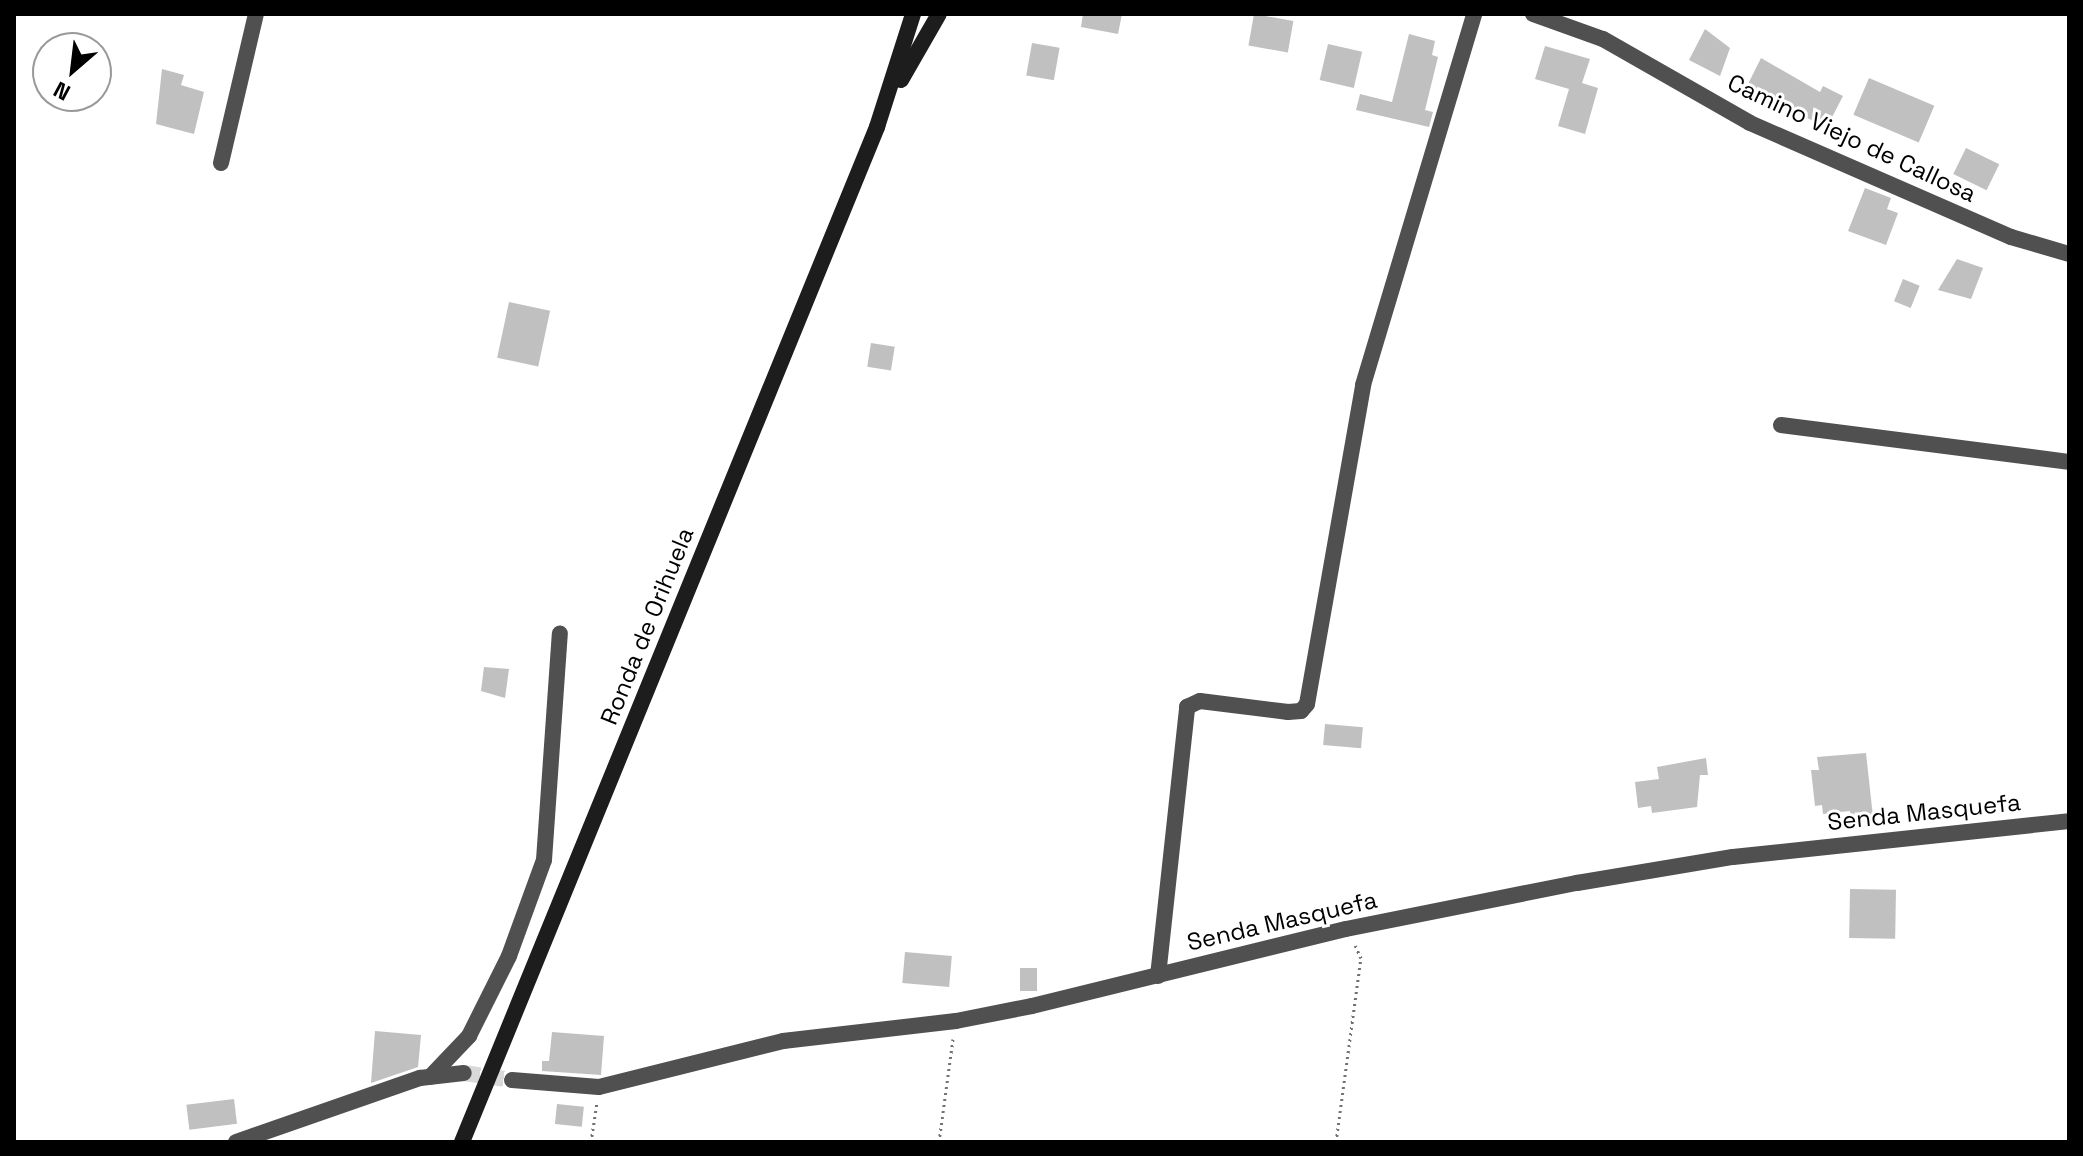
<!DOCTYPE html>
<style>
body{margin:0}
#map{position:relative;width:2083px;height:1156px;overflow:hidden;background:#fff;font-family:"Space Grotesk",sans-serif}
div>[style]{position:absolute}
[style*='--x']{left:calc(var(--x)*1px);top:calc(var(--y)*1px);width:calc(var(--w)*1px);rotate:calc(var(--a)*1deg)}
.building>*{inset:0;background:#c0c0c0;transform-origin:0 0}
.minor-tunnel>*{height:16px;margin-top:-8px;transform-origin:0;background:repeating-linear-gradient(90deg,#d9d9d9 0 16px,transparent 0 24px)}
.path>*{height:3px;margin-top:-1.5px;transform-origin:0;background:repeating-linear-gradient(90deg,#727272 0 2px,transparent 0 6px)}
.minor>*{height:16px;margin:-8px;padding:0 8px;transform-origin:8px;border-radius:8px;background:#505050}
.tertiary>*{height:16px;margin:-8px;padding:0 8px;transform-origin:8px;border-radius:8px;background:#505050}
.secondary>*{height:16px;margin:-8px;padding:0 8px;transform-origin:8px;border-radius:8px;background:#1d1d1d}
span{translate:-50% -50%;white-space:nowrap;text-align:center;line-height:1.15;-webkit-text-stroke:6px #fff;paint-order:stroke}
.street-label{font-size:24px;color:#000}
.frame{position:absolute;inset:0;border:16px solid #000;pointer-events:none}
.north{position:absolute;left:32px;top:32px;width:80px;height:80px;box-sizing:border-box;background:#fff;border:2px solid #999;border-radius:50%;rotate:208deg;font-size:22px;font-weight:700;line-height:32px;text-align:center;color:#000}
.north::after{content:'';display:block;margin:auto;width:28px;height:36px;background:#000;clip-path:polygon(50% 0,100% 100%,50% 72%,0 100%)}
</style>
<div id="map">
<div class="building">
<i style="clip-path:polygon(1083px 14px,1122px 14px,1118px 34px,1081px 27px)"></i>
<i style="left:1254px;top:14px;width:40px;height:32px;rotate:10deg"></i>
<i style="clip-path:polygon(1705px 29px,1730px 48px,1720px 76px,1689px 60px)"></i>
<i style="clip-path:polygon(1409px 34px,1435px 41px,1432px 55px,1438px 57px,1425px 110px,1433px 112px,1429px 127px,1356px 110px,1360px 94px,1392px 102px)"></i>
<i style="left:1032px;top:43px;width:28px;height:33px;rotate:10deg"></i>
<i style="left:1328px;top:44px;width:35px;height:37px;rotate:13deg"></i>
<i style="clip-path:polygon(1545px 46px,1590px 59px,1582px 83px,1598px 88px,1585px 134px,1558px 126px,1569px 89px,1535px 79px)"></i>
<i style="clip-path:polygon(1761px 58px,1820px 92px,1823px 86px,1843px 96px,1827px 127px,1745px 90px)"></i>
<i style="clip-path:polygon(162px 69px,184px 75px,181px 85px,204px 92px,194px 134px,156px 124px)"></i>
<i style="left:1869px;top:78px;width:71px;height:40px;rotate:23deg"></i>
<i style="left:1966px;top:148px;width:37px;height:29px;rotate:26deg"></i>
<i style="clip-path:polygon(1865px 188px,1891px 198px,1887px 209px,1898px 213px,1886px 245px,1848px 231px)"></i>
<i style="clip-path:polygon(1957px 259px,1983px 268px,1971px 299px,1938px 290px)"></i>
<i style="left:1903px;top:279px;width:18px;height:24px;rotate:22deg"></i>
<i style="left:509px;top:302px;width:42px;height:57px;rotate:12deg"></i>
<i style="left:871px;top:343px;width:24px;height:24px;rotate:9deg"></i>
<i style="clip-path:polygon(484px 667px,509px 669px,505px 698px,481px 691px)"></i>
<i style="left:1325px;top:724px;width:38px;height:21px;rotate:5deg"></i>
<i style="clip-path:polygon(1866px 753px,1873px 817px,1851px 819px,1850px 811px,1823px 814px,1822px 805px,1815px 806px,1811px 770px,1819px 770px,1817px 757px)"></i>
<i style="clip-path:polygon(1706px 758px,1708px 775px,1700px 775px,1697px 807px,1652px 813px,1651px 806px,1638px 808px,1635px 782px,1659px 779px,1657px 767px)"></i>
<i style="left:1850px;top:889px;width:46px;height:49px;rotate:1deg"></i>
<i style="left:905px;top:952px;width:47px;height:31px;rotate:5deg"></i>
<i style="left:1020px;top:968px;width:17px;height:23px"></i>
<i style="clip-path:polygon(375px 1031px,421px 1035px,418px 1067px,371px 1083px)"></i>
<i style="clip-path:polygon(552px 1032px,604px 1036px,601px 1075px,542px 1071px,542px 1061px,549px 1061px)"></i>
<i style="left:234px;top:1099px;width:25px;height:48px;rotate:83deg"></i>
<i style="left:557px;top:1104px;width:27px;height:20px;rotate:6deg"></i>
</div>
<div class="minor-tunnel">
<i style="--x:464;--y:1073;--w:49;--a:8.3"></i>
</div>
<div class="path">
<i style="--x:591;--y:1142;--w:40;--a:-81.5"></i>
<i style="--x:939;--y:1142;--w:104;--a:-82.3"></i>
<i style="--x:1336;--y:1142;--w:186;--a:-82.3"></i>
<i style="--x:1361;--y:958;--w:14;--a:-115"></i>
</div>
<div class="minor">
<i style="--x:221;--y:163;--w:153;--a:-76.8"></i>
<i style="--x:1781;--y:425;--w:290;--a:7.3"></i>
<i style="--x:1158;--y:976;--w:271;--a:-83.8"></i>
<i style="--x:1187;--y:707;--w:14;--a:-25"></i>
<i style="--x:1200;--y:701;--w:89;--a:7.1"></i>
<i style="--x:1288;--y:712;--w:13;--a:-4"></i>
<i style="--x:1301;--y:711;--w:9;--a:-49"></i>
<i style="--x:1307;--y:704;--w:324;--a:-80"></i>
<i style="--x:1363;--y:385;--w:387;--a:-73.3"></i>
<i style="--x:430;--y:1077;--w:57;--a:-46.4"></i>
<i style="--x:469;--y:1036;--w:89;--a:-63.4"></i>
<i style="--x:509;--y:956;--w:102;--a:-70"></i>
<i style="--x:544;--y:860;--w:227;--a:-86"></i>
<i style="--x:512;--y:1080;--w:87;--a:4.6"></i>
<i style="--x:599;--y:1087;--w:190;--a:-14"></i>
<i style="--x:783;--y:1041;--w:174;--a:-6.6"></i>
<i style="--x:956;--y:1021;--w:77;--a:-11.2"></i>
<i style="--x:1032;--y:1006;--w:323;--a:-13.8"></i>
<i style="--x:1346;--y:929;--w:236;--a:-11.3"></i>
<i style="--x:1577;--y:883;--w:158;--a:-9.5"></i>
<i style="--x:1733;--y:857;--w:338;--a:-6.1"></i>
<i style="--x:236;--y:1142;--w:195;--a:-19.2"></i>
<i style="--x:420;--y:1078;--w:44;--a:-6.5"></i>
</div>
<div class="tertiary">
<i style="--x:1533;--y:14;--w:74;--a:19.7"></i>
<i style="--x:1603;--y:39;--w:169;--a:29.7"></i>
<i style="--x:1750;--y:123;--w:285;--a:23.6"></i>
<i style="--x:2011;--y:237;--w:60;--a:16.3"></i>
</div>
<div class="secondary">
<i style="--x:901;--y:80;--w:76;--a:-60.1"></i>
<i style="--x:462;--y:1142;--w:1097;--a:-67.76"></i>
<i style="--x:877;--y:127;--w:119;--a:-72.3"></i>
</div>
<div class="street-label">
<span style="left:1852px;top:138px;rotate:25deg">Camino Viejo de Callosa</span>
<span style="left:647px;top:626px;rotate:-68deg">Ronda de Orihuela</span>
<span style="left:1924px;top:812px;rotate:-6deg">Senda Masquefa</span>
<span style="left:1282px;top:921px;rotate:-13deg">Senda Masquefa</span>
</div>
<div class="frame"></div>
<div class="north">N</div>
</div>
